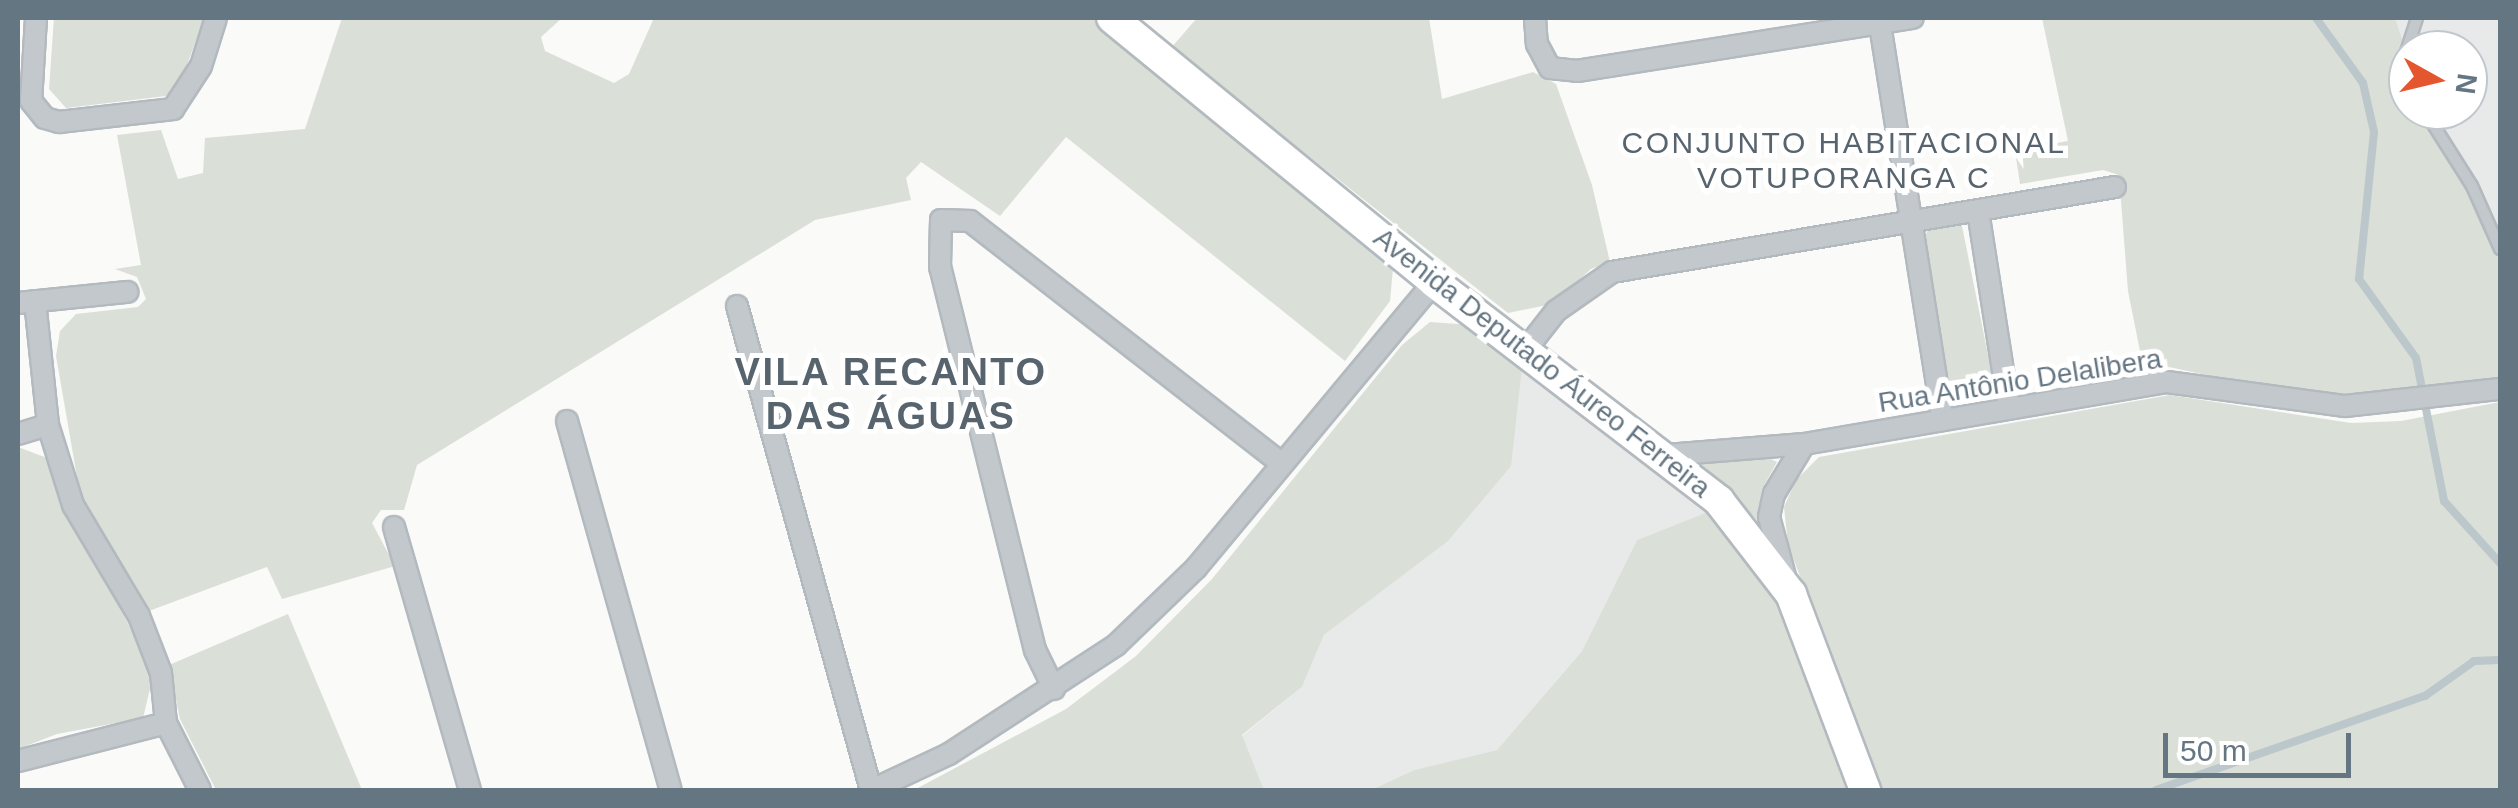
<!DOCTYPE html>
<meta charset="utf-8">
<style>
body{margin:0}
#map{position:relative;width:2518px;height:808px;overflow:hidden;background:#fafaf8;font-family:Arial,sans-serif}
div>[style]{position:absolute}
[style*='--x']{left:calc(var(--x)*1px);top:calc(var(--y)*1px);width:calc(var(--w)*1px);rotate:calc(var(--a)*1deg)}
.built>*{inset:0;background:#e8e9e9}
.green>*{inset:0;background:#dadfd7}
.stream>*{height:8px;margin:-4px;padding:0 4px;transform-origin:4px;border-radius:4px;background:#bbc7cb}
.roads{filter:drop-shadow(2px 0 #b3babf) drop-shadow(-2px 0 #b3babf) drop-shadow(0 2px #b3babf) drop-shadow(0 -2px #b3babf)}
.lane>*{height:10px;margin:-5px;padding:0 5px;transform-origin:5px;border-radius:5px;background:#c3c8cc}
.street>*{height:20px;margin:-10px;padding:0 10px;transform-origin:10px;border-radius:10px;background:#c3c8cc}
.secondary>*{height:30px;margin:-15px;padding:0 15px;transform-origin:15px;border-radius:15px;background:#fff}
span{translate:-50% -50%;white-space:nowrap;text-align:center;line-height:1.15;-webkit-text-stroke:10px #fff;paint-order:stroke}
.street-label{font-size:28px;color:#657683}
.neighbourhood-label{font-size:30px;color:#57646e;letter-spacing:2.5px}
.district-label{font-size:38px;color:#57646e;font-weight:700;letter-spacing:2.5px}
.frame{position:absolute;inset:0;border:20px solid #657683;pointer-events:none}
.north{position:absolute;left:2388px;top:30px;width:100px;height:100px;box-sizing:border-box;background:#fff;border:2px solid #c1c8cd;border-radius:50%;rotate:98deg;font-size:28px;font-weight:700;line-height:40px;text-align:center;color:#657683}
.north::after{content:'';display:block;margin:auto;width:35px;height:45px;background:#e4572e;clip-path:polygon(50% 0,100% 100%,50% 72%,0 100%)}
.scale{position:absolute;left:2163px;top:733px;width:188px;height:45px;box-sizing:border-box;border:5px solid #657683;border-top:0;padding-left:12px;font-size:30px;line-height:35px;white-space:nowrap;color:#657683;-webkit-text-stroke:8px #fff;paint-order:stroke}
</style>
<div id="map">
<div class="built">
<i style="clip-path:polygon(2395px 18px,2500px 18px,2500px 249px,2424px 110px,2468px 110px,2468px 50px,2408px 50px,2408px 89px)"></i>
<i style="clip-path:polygon(1523px 358px,1710px 511px,1637px 540px,1582px 651px,1497px 750px,1414px 770px,1371px 790px,1264px 790px,1242px 736px,1302px 687px,1324px 635px,1447px 542px)"></i>
</div>
<div class="green">
<i style="clip-path:polygon(54px 18px,204px 18px,180px 84px,166px 96px,66px 108px,49px 89px)"></i>
<i style="clip-path:polygon(342px 18px,562px 18px,541px 37px,545px 51px,614px 83px,629px 74px,654px 18px,1092px 18px,1393px 268px,1390px 301px,1345px 361px,1066px 137px,1000px 216px,921px 162px,906px 178px,911px 200px,815px 220px,417px 465px,404px 510px,381px 510px,372px 523px,395px 566px,282px 599px,267px 567px,149px 611px,81px 500px,56px 356px,60px 331px,76px 314px,138px 307px,146px 299px,137px 277px,115px 269px,141px 265px,117px 135px,161px 130px,178px 179px,203px 173px,205px 138px,305px 129px)"></i>
<i style="clip-path:polygon(1197px 18px,1429px 18px,1442px 99px,1533px 72px,1556px 84px,1592px 185px,1610px 262px,1591px 269px,1552px 304px,1508px 313px,1171px 48px)"></i>
<i style="clip-path:polygon(2042px 18px,2395px 18px,2406px 52px,2408px 110px,2424px 110px,2443px 134px,2500px 249px,2500px 377px,2452px 388px,2337px 394px,2281px 391px,2169px 367px,2144px 371px,2128px 291px,2119px 175px,2103px 170px,2020px 184px,2015px 151px,2068px 141px)"></i>
<i style="clip-path:polygon(1961px 221px,1994px 385px,1988px 396px,1957px 403px,1950px 398px,1925px 236px,1930px 226px)"></i>
<i style="clip-path:polygon(1430px 322px,1472px 325px,1523px 358px,1511px 466px,1447px 542px,1324px 635px,1302px 687px,1242px 735px,1264px 790px,914px 790px,1066px 709px,1136px 656px,1212px 579px,1402px 345px)"></i>
<i style="clip-path:polygon(2170px 395px,2351px 423px,2401px 421px,2500px 402px,2500px 790px,1879px 790px,1788px 544px,1784px 507px,1796px 480px,1819px 457px)"></i>
<i style="clip-path:polygon(18px 447px,47px 458px,67px 510px,154px 672px,143px 718px,57px 734px,18px 749px)"></i>
<i style="clip-path:polygon(1763px 455px,1777px 462px,1762px 489px,1758px 521px,1695px 460px)"></i>
<i style="clip-path:polygon(1710px 511px,1780px 598px,1855px 790px,1371px 790px,1414px 770px,1497px 750px,1582px 651px,1637px 540px)"></i>
<i style="clip-path:polygon(288px 614px,362px 790px,216px 790px,180px 719px,169px 665px)"></i>
</div>
<div class="stream">
<i style="--x:2316;--y:18;--w:80;--a:54.1"></i>
<i style="--x:2363;--y:83;--w:50;--a:77.3"></i>
<i style="--x:2374;--y:132;--w:148;--a:95.8"></i>
<i style="--x:2359;--y:279;--w:97;--a:54.2"></i>
<i style="--x:2416;--y:358;--w:146;--a:78.9"></i>
<i style="--x:2444;--y:501;--w:84;--a:47.9"></i>
<i style="--x:2156;--y:790;--w:285;--a:-19.3"></i>
<i style="--x:2425;--y:696;--w:60;--a:-35.5"></i>
<i style="--x:2474;--y:661;--w:26;--a:-2"></i>
</div>
<div class="roads">
<div class="lane">
<i style="--x:2408;--y:89;--w:37;--a:-93"></i>
<i style="--x:2406;--y:52;--w:36;--a:-72"></i>
<i style="--x:2424;--y:110;--w:90;--a:57.7"></i>
<i style="--x:2472;--y:186;--w:69;--a:66"></i>
</div>
<div class="street">
<i style="--x:36;--y:18;--w:83;--a:93.4"></i>
<i style="--x:31;--y:101;--w:22;--a:51"></i>
<i style="--x:45;--y:118;--w:15;--a:16"></i>
<i style="--x:59;--y:122;--w:115;--a:-6.5"></i>
<i style="--x:173;--y:109;--w:51;--a:-56.9"></i>
<i style="--x:201;--y:66;--w:50;--a:-72.6"></i>
<i style="--x:1535;--y:18;--w:26;--a:86"></i>
<i style="--x:1537;--y:44;--w:27;--a:62"></i>
<i style="--x:1550;--y:68;--w:27;--a:6"></i>
<i style="--x:1577;--y:71;--w:340;--a:-9"></i>
<i style="--x:1879;--y:18;--w:407;--a:81"></i>
<i style="--x:1978;--y:211;--w:199;--a:81.1"></i>
<i style="--x:35;--y:301;--w:125;--a:84"></i>
<i style="--x:48;--y:425;--w:84;--a:72.6"></i>
<i style="--x:73;--y:505;--w:129;--a:59.3"></i>
<i style="--x:139;--y:616;--w:61;--a:68.9"></i>
<i style="--x:161;--y:673;--w:50;--a:84.3"></i>
<i style="--x:166;--y:723;--w:75;--a:63.1"></i>
<i style="--x:18;--y:303;--w:110;--a:-5.8"></i>
<i style="--x:737;--y:306;--w:502;--a:74.52"></i>
<i style="--x:1527;--y:348;--w:47;--a:-51.9"></i>
<i style="--x:1556;--y:311;--w:68;--a:-34.9"></i>
<i style="--x:1612;--y:272;--w:510;--a:-9.59"></i>
<i style="--x:567;--y:421;--w:383;--a:74.3"></i>
<i style="--x:18;--y:434;--w:31;--a:-17"></i>
<i style="--x:1667;--y:455;--w:137;--a:-4.6"></i>
<i style="--x:1804;--y:444;--w:368;--a:-9.7"></i>
<i style="--x:2167;--y:382;--w:180;--a:7.7"></i>
<i style="--x:2345;--y:406;--w:156;--a:-6.3"></i>
<i style="--x:394;--y:527;--w:274;--a:73.9"></i>
<i style="--x:1785;--y:576;--w:61;--a:-105.2"></i>
<i style="--x:1769;--y:517;--w:24;--a:-78"></i>
<i style="--x:1774;--y:494;--w:58;--a:-59"></i>
<i style="--x:1054;--y:689;--w:43;--a:-116"></i>
<i style="--x:1035;--y:650;--w:395;--a:-103.9"></i>
<i style="--x:940;--y:267;--w:47;--a:-88.8"></i>
<i style="--x:941;--y:220;--w:29;--a:2"></i>
<i style="--x:970;--y:221;--w:394;--a:37.9"></i>
<i style="--x:18;--y:761;--w:153;--a:-14.4"></i>
<i style="--x:872;--y:790;--w:85;--a:-25.1"></i>
<i style="--x:949;--y:754;--w:199;--a:-33.1"></i>
<i style="--x:1116;--y:645;--w:111;--a:-43.9"></i>
<i style="--x:1196;--y:568;--w:372;--a:-50.2"></i>
</div>
<div class="secondary">
<i style="--x:1112;--y:18;--w:416;--a:39.3"></i>
<i style="--x:1434;--y:282;--w:359;--a:37.5"></i>
<i style="--x:1719;--y:501;--w:118;--a:52.3"></i>
<i style="--x:1791;--y:594;--w:210;--a:69.3"></i>
</div>
</div>
<div class="street-label">
<span style="left:1542px;top:363px;rotate:38deg">Avenida Deputado Áureo Ferreira</span>
<span style="left:2020px;top:381px;rotate:-9deg">Rua Antônio Delalibera</span>
</div>
<div class="neighbourhood-label">
<span style="left:1844px;top:160px">CONJUNTO HABITACIONAL<br>VOTUPORANGA C</span>
</div>
<div class="district-label">
<span style="left:891px;top:395px">VILA RECANTO<br>DAS ÁGUAS</span>
</div>
<div class="frame"></div>
<div class="north">N</div>
<div class="scale">50 m</div>
</div>
